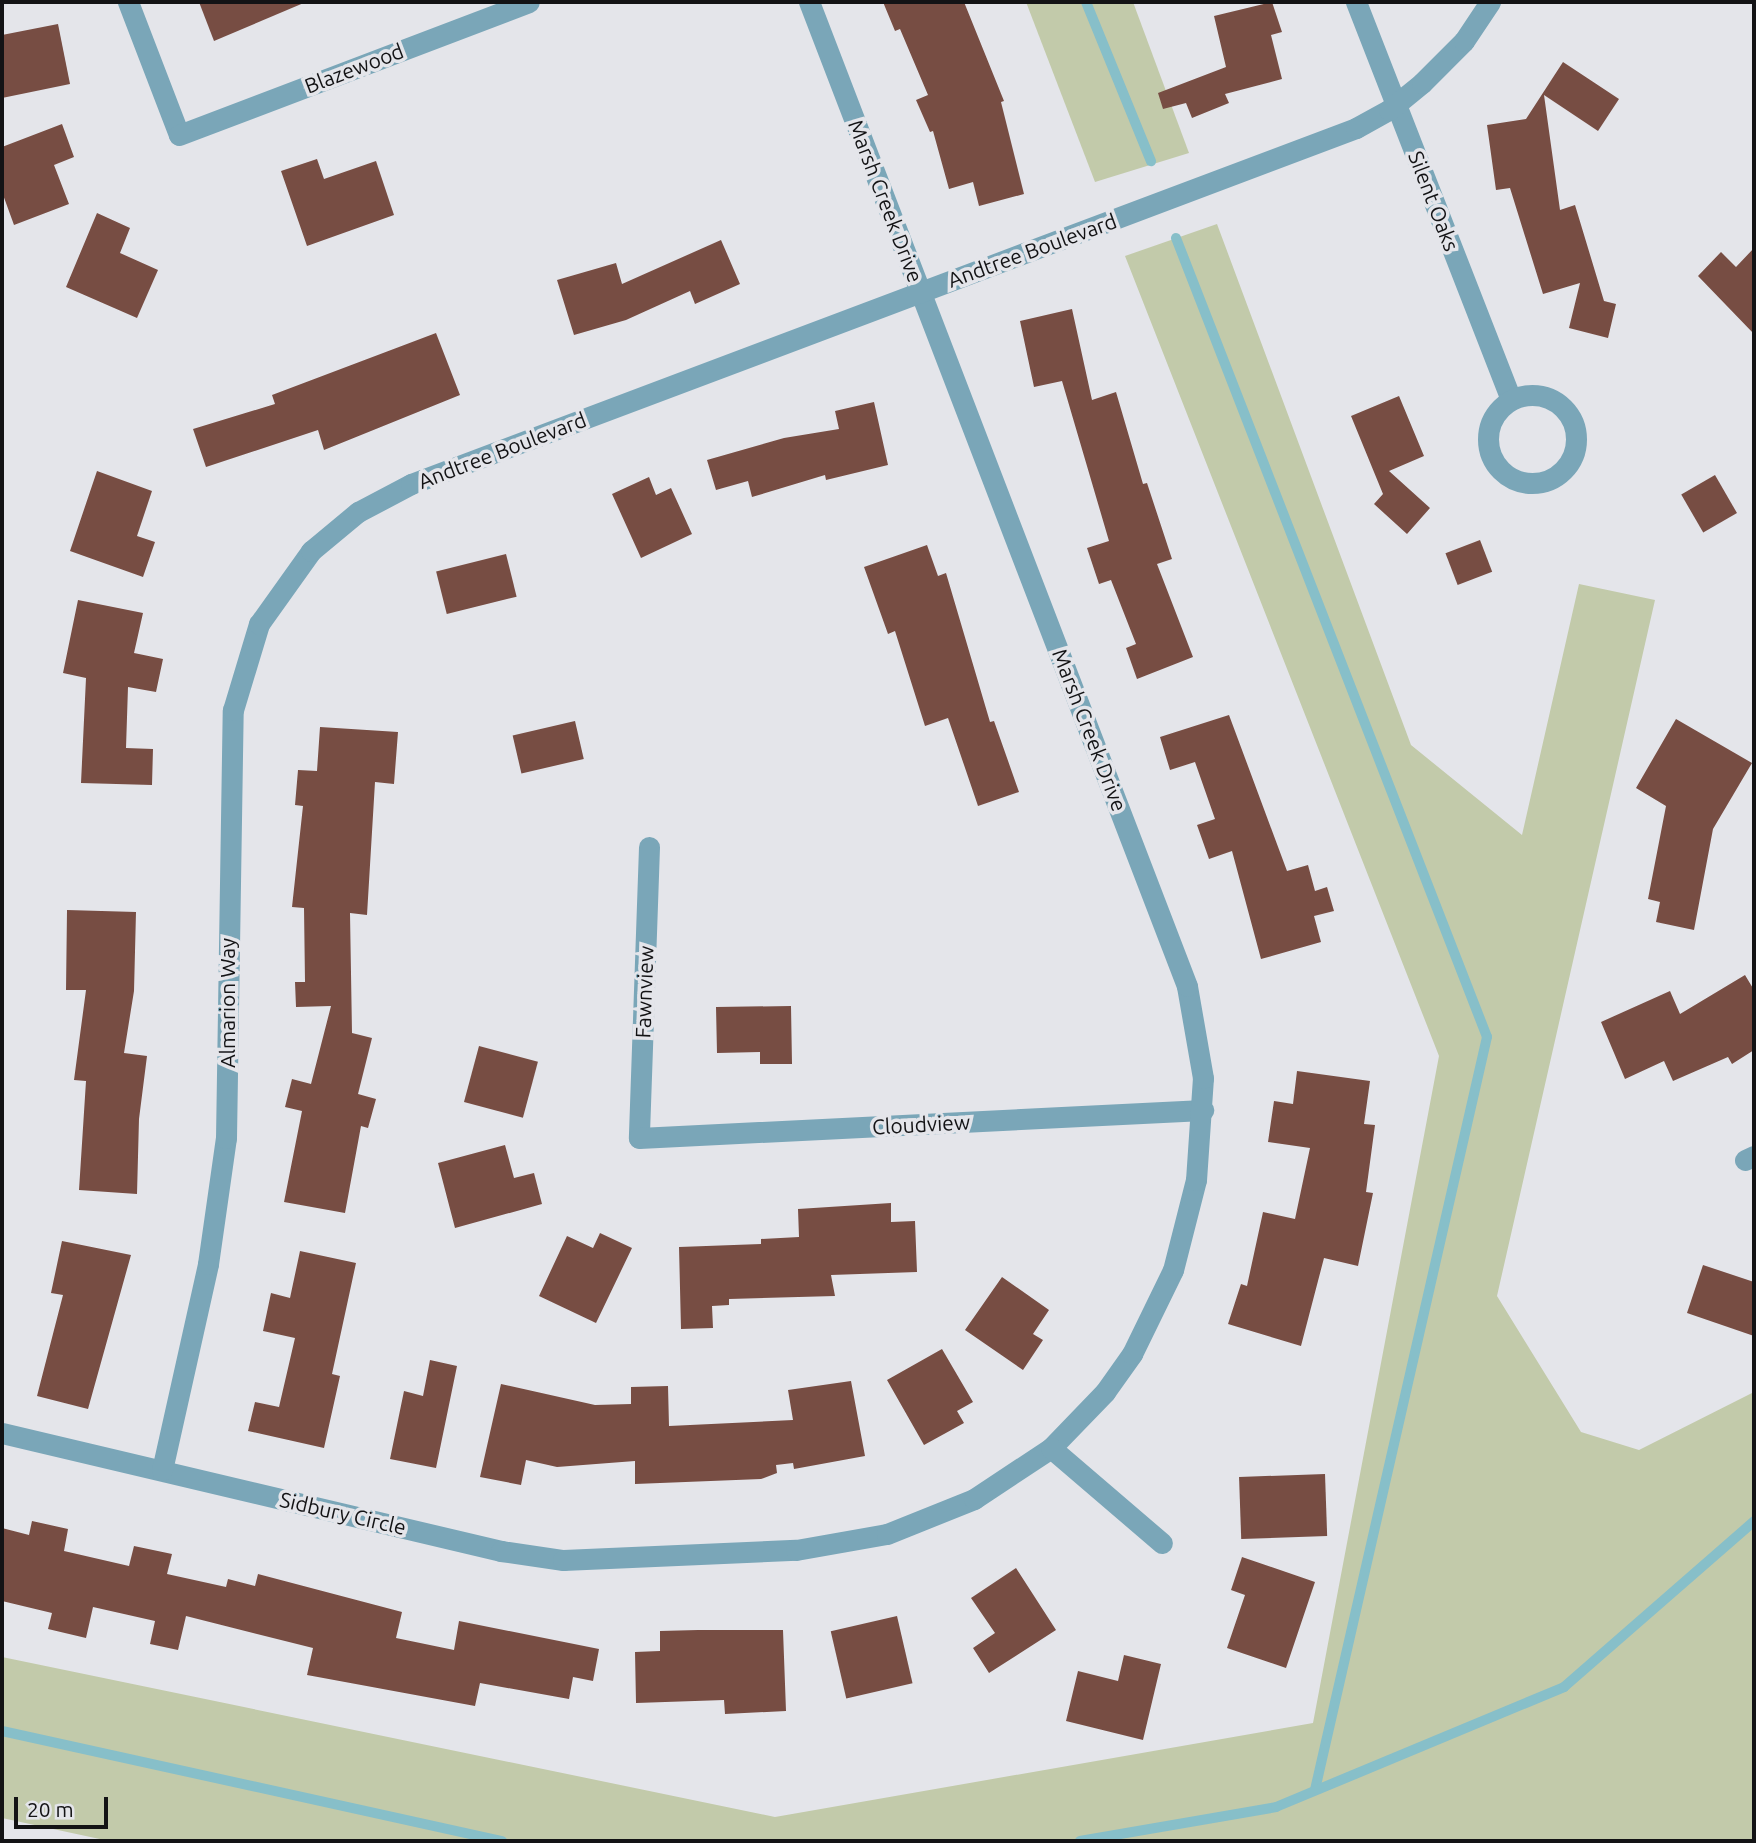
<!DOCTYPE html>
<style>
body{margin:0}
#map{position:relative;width:1756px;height:1843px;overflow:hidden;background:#e4e5ea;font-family:Ubuntu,sans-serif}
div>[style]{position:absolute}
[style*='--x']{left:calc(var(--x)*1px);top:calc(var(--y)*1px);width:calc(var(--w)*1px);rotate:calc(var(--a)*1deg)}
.green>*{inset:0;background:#c2caaa}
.stream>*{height:10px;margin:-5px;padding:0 5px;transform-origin:5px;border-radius:5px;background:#87bfc9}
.building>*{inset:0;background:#774d43;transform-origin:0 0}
.street>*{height:21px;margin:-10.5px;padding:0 10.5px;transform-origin:10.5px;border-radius:10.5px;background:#7aa6b8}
.street>.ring{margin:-10.5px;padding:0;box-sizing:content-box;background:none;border:21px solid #7aa6b8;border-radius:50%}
span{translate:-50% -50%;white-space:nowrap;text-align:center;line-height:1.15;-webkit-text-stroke:7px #e4e5ea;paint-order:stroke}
.street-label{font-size:21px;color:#131315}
.frame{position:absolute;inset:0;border:4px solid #131315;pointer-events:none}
.scale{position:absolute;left:14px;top:1797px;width:94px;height:32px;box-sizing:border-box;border:4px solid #131315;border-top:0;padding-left:9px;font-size:21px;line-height:24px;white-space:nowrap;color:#131315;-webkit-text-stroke:5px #e4e5ea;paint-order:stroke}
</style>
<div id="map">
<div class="green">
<i style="clip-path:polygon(1026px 2px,1133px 2px,1189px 153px,1095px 182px)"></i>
<i style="clip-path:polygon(1217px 224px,1411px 745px,1522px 835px,1579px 584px,1655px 600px,1497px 1296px,1581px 1432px,1639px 1450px,1754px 1392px,1754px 1841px,109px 1841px,2px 1818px,2px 1657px,775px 1817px,1313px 1723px,1439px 1056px,1125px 256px)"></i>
</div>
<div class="stream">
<i style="--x:1086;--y:2;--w:172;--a:67.8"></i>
<i style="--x:1176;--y:238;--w:857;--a:68.73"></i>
<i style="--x:1487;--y:1037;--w:772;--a:102.87"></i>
<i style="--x:2;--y:1731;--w:512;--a:12.41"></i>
<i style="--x:1080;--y:1841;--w:199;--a:-9.8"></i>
<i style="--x:1276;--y:1807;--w:312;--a:-22.6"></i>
<i style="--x:1564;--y:1687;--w:252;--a:-41.1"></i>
</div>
<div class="building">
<i style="clip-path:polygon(199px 2px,306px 2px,214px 41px)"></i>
<i style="clip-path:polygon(883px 2px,964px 2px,1004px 101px,1001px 102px,1024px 194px,979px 206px,973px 182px,949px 189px,933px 131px,930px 132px,916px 100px,928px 95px,900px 29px,895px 31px)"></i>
<i style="clip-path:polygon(1272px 2px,1282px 32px,1271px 35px,1282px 79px,1225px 94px,1229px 103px,1192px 118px,1186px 103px,1163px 109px,1158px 93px,1226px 67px,1214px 16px)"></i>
<i style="clip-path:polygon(58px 24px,70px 84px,2px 98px,2px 35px)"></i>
<i style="clip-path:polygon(1563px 62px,1619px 99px,1598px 131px,1544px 95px,1560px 210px,1575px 205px,1604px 301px,1616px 304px,1608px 338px,1569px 328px,1580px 283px,1543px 294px,1510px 188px,1496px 190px,1487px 125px,1526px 119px)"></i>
<i style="clip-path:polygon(62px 124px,74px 157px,54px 165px,69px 204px,14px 225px,2px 192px,2px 147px)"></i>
<i style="clip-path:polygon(317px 159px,324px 179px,376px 161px,394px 215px,307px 246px,281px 171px)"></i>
<i style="clip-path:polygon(97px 213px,130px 228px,120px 253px,158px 270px,137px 318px,66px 287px)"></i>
<i style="clip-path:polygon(721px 240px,740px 284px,695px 304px,690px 291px,626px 320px,574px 335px,557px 280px,616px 263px,622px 284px)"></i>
<i style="clip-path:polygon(1754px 248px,1754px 334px,1698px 276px,1721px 252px,1736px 267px)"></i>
<i style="clip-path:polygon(1072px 309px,1092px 400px,1116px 392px,1143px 484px,1147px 483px,1172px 559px,1157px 564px,1193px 657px,1137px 679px,1126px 648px,1136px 644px,1111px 580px,1099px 584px,1087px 548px,1109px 541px,1062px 381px,1034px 387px,1020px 321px)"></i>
<i style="clip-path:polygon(436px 333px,460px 395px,324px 450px,318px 430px,206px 467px,193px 429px,275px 404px,272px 395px)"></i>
<i style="clip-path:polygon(1399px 396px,1424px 456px,1389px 471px,1430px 508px,1407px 534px,1374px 504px,1383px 494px,1351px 416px)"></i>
<i style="clip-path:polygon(874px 402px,888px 465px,826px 480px,825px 475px,752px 497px,748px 481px,716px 490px,707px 460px,784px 438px,839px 429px,835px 411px)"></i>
<i style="clip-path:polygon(97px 471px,152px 491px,137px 536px,155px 542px,143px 577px,70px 551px)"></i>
<i style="left:1715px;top:475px;width:44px;height:39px;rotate:60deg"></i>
<i style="clip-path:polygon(649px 477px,656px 495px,671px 488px,692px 534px,641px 558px,612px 494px)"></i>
<i style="left:1480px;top:540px;width:34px;height:37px;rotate:69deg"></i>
<i style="clip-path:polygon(927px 545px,938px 576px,946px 573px,990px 722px,994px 721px,1019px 792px,978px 806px,948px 718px,925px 726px,895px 631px,888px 634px,864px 567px)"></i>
<i style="left:506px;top:554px;width:44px;height:72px;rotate:76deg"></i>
<i style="clip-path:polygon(78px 600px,143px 613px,134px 653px,163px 659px,156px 692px,128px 687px,126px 748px,153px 749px,152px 785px,81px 783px,86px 678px,63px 673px)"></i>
<i style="clip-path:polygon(1229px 715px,1287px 871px,1308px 865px,1315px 891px,1327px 887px,1334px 911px,1314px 916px,1321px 942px,1261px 959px,1232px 851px,1209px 859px,1197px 825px,1215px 819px,1195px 762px,1170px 770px,1160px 737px)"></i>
<i style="clip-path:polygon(1676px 719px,1752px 763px,1713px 829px,1694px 930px,1656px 922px,1660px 902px,1648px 899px,1666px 806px,1636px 788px)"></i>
<i style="left:575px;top:721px;width:39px;height:64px;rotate:77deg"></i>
<i style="clip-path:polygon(320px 727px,398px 732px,394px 784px,375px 782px,367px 915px,350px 913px,352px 1033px,372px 1038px,358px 1094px,376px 1099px,368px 1128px,361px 1126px,345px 1213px,284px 1202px,302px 1111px,285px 1107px,292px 1079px,311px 1084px,331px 1006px,296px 1007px,295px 982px,305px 982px,304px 908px,292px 907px,303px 806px,295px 805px,298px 770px,317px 771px)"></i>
<i style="clip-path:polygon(67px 910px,136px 912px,134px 991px,124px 1053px,147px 1056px,139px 1119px,137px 1194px,79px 1190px,86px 1081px,74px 1080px,86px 990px,66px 990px)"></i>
<i style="clip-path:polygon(1745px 975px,1754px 990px,1754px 1050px,1732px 1064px,1728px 1057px,1673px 1081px,1664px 1061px,1625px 1079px,1601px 1022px,1670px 991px,1680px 1014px)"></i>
<i style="clip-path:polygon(791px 1006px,792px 1064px,760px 1064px,760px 1052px,717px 1053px,716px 1007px)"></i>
<i style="left:479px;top:1046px;width:61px;height:58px;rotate:15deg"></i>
<i style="clip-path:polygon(1297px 1071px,1370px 1081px,1364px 1124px,1375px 1125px,1366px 1192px,1373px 1193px,1358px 1266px,1324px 1258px,1301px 1346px,1228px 1324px,1241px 1284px,1247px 1286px,1263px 1212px,1295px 1219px,1310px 1148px,1268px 1142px,1274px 1101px,1293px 1104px)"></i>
<i style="clip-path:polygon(505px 1145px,514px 1178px,534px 1173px,542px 1204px,455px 1228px,438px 1163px)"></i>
<i style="clip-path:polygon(891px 1203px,891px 1222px,915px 1221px,917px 1272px,831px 1275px,835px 1296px,729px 1299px,729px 1305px,712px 1306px,713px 1328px,681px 1329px,679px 1247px,761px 1244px,761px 1239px,799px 1237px,798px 1209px)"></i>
<i style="clip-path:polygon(600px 1233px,632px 1248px,596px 1323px,539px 1296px,567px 1236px,593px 1248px)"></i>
<i style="clip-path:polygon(62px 1241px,131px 1255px,88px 1409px,37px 1396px,63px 1295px,51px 1293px)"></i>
<i style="clip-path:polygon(300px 1251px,356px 1263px,332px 1374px,340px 1376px,324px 1448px,248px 1431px,255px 1402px,279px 1407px,295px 1338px,263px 1331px,271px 1293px,290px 1298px)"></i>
<i style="clip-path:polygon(1703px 1265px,1754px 1282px,1754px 1336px,1687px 1313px)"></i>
<i style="clip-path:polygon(1002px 1277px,1049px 1310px,1033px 1334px,1043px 1340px,1023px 1370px,965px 1330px)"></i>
<i style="clip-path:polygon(942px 1349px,973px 1402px,957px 1411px,964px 1423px,924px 1445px,887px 1380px)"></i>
<i style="clip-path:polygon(430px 1360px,457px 1366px,436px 1468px,390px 1459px,404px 1391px,423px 1396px)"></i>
<i style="clip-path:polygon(851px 1381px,865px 1456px,794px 1469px,793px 1463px,776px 1465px,777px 1473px,761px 1479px,635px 1484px,635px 1461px,557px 1467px,526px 1460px,521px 1485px,480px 1477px,501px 1384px,595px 1405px,631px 1404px,631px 1387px,668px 1386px,669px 1426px,793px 1420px,788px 1390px)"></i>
<i style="left:1325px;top:1474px;width:62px;height:86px;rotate:88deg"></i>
<i style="clip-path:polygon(32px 1521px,68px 1529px,64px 1551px,129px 1566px,134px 1546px,172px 1554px,167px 1574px,226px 1587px,228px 1579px,255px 1586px,258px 1574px,402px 1612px,396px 1638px,454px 1650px,459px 1621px,599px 1649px,593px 1681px,573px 1677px,569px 1699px,480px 1683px,475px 1706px,307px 1675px,313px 1648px,186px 1616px,178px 1650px,150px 1644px,155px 1621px,93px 1607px,86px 1638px,48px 1629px,52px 1613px,2px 1601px,2px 1528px,29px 1535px)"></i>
<i style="clip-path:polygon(1242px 1557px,1315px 1582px,1286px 1668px,1227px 1648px,1245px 1595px,1231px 1590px)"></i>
<i style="clip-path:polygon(1016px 1568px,1056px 1630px,989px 1673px,973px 1648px,995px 1633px,971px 1598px)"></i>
<i style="left:897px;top:1616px;width:69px;height:68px;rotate:77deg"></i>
<i style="clip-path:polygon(698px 1630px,783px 1630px,786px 1711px,725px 1714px,724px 1700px,636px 1703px,635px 1652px,660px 1651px,660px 1631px)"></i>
<i style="clip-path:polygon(1124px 1655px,1161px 1664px,1143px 1740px,1066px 1721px,1078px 1671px,1118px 1681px)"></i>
</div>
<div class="street">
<i style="--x:128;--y:2;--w:142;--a:69"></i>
<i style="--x:179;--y:135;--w:374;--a:-20.8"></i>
<i style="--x:1356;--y:2;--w:427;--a:68.7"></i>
<i class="ring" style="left:1488px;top:395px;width:67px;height:67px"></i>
<i style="--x:649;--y:847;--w:291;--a:92"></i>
<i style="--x:639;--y:1138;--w:565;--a:-2.84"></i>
<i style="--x:1745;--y:1160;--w:10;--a:-24"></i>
<i style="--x:2;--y:1433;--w:513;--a:13.3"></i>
<i style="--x:501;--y:1551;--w:63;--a:8.3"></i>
<i style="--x:563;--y:1560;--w:233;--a:-2.5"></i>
<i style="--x:796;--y:1550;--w:92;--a:-10"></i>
<i style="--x:887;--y:1534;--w:94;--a:-21.9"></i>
<i style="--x:974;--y:1499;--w:92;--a:-33.5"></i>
<i style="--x:1051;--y:1448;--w:78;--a:-46"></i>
<i style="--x:1105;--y:1392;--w:47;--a:-54.6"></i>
<i style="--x:1132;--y:1354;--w:93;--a:-64"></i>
<i style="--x:1173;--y:1270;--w:93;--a:-75.7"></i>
<i style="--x:1196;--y:1180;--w:102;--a:-86.1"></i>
<i style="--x:1203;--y:1078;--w:93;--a:-99.9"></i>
<i style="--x:1187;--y:986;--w:1054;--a:-111.01"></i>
<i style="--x:1051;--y:1448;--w:146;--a:40.6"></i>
<i style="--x:162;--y:1470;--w:211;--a:-77.4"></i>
<i style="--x:208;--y:1264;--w:127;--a:-81.9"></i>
<i style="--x:226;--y:1138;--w:428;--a:-89.1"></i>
<i style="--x:233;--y:710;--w:90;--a:-73.2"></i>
<i style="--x:259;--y:624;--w:90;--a:-54.5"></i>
<i style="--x:311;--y:551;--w:61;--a:-39.7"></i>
<i style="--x:358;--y:512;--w:60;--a:-27.8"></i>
<i style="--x:411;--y:484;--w:1010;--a:-20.64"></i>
<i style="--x:1356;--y:128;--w:38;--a:-29"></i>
<i style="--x:1389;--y:110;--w:43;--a:-39.3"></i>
<i style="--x:1422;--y:83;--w:59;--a:-45"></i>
<i style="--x:1464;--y:41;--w:47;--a:-56.3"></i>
</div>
<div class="street-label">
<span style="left:354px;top:68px;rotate:-21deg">Blazewood</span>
<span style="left:886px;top:201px;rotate:69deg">Marsh Creek Drive</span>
<span style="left:1434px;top:201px;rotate:69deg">Silent Oaks</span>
<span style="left:1032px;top:250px;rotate:-20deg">Andtree Boulevard</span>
<span style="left:502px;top:450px;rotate:-21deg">Andtree Boulevard</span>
<span style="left:1090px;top:730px;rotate:69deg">Marsh Creek Drive</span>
<span style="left:644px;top:992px;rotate:-88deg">Fawnview</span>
<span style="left:227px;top:1003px;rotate:-90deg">Almarion Way</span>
<span style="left:921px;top:1124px;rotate:-3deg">Cloudview</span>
<span style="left:343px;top:1513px;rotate:13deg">Sidbury Circle</span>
</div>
<div class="frame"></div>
<div class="scale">20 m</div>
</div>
